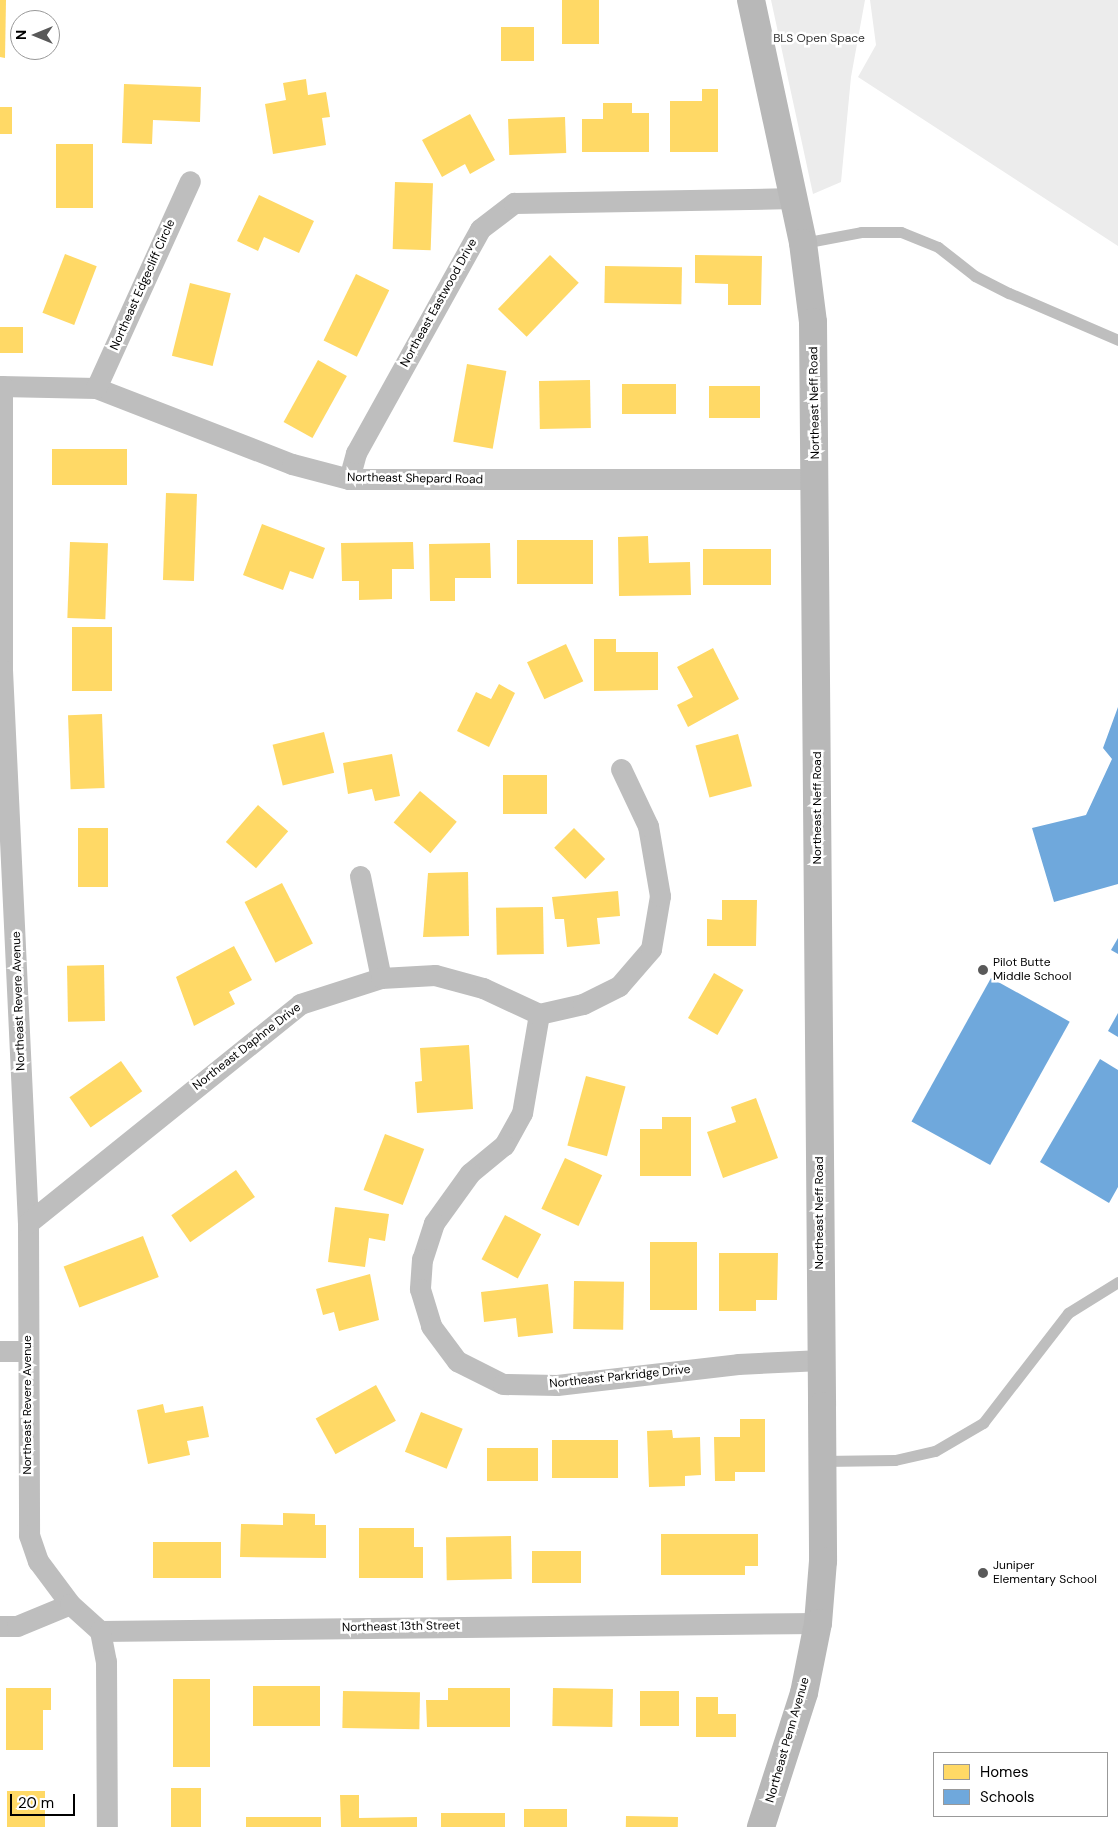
<!DOCTYPE html>
<style>
body{margin:0}
#map{position:relative;width:1118px;height:1827px;overflow:hidden;background:#fff;font-family:"DM Sans",sans-serif}
div>[style]{position:absolute}
[style*='--x']{left:calc(var(--x)*1px);top:calc(var(--y)*1px);width:calc(var(--w)*1px);rotate:calc(var(--a)*1deg)}
.green>*{inset:0;background:#ececec}
.homes>*{inset:0;background:#ffd966;transform-origin:0 0}
.schools>*{inset:0;background:#6fa8dc;transform-origin:0 0}
.lane>*{height:11px;margin:-5.5px;padding:0 5.5px;transform-origin:5.5px;border-radius:5.5px;background:#bebebe}
.street>*{height:21px;margin:-10.5px;padding:0 10.5px;transform-origin:10.5px;border-radius:10.5px;background:#bebebe}
.secondary>*{height:28px;margin:-14px;padding:0 14px;transform-origin:14px;border-radius:14px;background:#b8b8b8}
.dots>*{width:14px;height:14px;translate:-50% -50%;box-sizing:border-box;border:2px solid #fff;border-radius:50%}
span{translate:-50% -50%;white-space:nowrap;text-align:center;line-height:1.15;-webkit-text-stroke:5px #fff;paint-order:stroke}
.park-label{font-size:12px;color:#333}
.street-label{font-size:12px;color:#000}
.poi-label{font-size:12px;color:#000}
.left{translate:0 -50%;text-align:left}
.legend{position:absolute;left:933px;top:1752px;width:175px;height:65px;box-sizing:border-box;background:#fff;border:1px solid #999;margin:0;padding:6px 9px;list-style:none;font-size:15px;color:#000}
.legend li{display:flex;align-items:center;gap:10px;height:25px}
.legend b{width:25px;border:1px solid #999}
.north{position:absolute;left:10px;top:10px;width:50px;height:50px;box-sizing:border-box;background:#fff;border:1px solid #999;border-radius:50%;rotate:270deg;font-size:14px;font-weight:700;line-height:20px;text-align:center;color:#000}
.north::after{content:'';display:block;margin:auto;width:18px;height:22px;background:#595959;clip-path:polygon(50% 0,100% 100%,50% 72%,0 100%)}
.scale{position:absolute;left:10px;top:1794px;width:65px;height:22px;box-sizing:border-box;border:2px solid #000;border-top:0;padding-left:6px;font-size:15px;line-height:18px;white-space:nowrap;color:#000;-webkit-text-stroke:4px #fff;paint-order:stroke}
</style>
<div id="map">
<div class="green">
<i style="clip-path:polygon(771px 0,865px 0,851px 77px,841px 182px,813px 194px)"></i>
<i style="clip-path:polygon(870px 0,1118px 0,1118px 246px,858px 77px,876px 45px)"></i>
</div>
<div class="homes">
<i style="clip-path:polygon(0 0,6px 0,5px 58px,0 57px)"></i>
<i style="left:562px;top:0;width:37px;height:44px"></i>
<i style="left:501px;top:27px;width:33px;height:34px"></i>
<i style="clip-path:polygon(306px 79px,308px 95px,326px 92px,330px 117px,322px 118px,326px 145px,273px 154px,265px 104px,286px 100px,283px 83px)"></i>
<i style="clip-path:polygon(124px 84px,201px 87px,200px 122px,153px 120px,152px 144px,122px 143px)"></i>
<i style="clip-path:polygon(702px 89px,718px 89px,718px 152px,670px 152px,670px 101px,702px 101px)"></i>
<i style="clip-path:polygon(603px 103px,632px 103px,632px 113px,649px 113px,649px 152px,582px 152px,582px 119px,603px 119px)"></i>
<i style="left:0;top:107px;width:12px;height:27px"></i>
<i style="clip-path:polygon(470px 114px,495px 160px,470px 174px,465px 164px,442px 177px,422px 140px)"></i>
<i style="left:565px;top:117px;width:36px;height:57px;rotate:88deg"></i>
<i style="left:56px;top:144px;width:37px;height:64px"></i>
<i style="left:395px;top:182px;width:38px;height:67px;rotate:2deg"></i>
<i style="clip-path:polygon(259px 195px,314px 221px,299px 253px,264px 237px,258px 251px,237px 241px)"></i>
<i style="left:65px;top:254px;width:34px;height:63px;rotate:21deg"></i>
<i style="left:550px;top:255px;width:40px;height:75px;rotate:44deg"></i>
<i style="clip-path:polygon(695px 255px,762px 256px,761px 305px,728px 305px,728px 284px,695px 283px)"></i>
<i style="left:605px;top:266px;width:77px;height:37px;rotate:1deg"></i>
<i style="left:356px;top:274px;width:37px;height:74px;rotate:26deg"></i>
<i style="left:190px;top:283px;width:42px;height:75px;rotate:14deg"></i>
<i style="left:0;top:327px;width:23px;height:26px"></i>
<i style="left:318px;top:360px;width:33px;height:71px;rotate:29deg"></i>
<i style="left:467px;top:364px;width:40px;height:79px;rotate:10deg"></i>
<i style="left:590px;top:380px;width:48px;height:51px;rotate:89deg"></i>
<i style="left:622px;top:384px;width:54px;height:30px"></i>
<i style="left:709px;top:386px;width:51px;height:32px"></i>
<i style="left:52px;top:449px;width:75px;height:36px"></i>
<i style="left:166px;top:493px;width:31px;height:87px;rotate:2deg"></i>
<i style="clip-path:polygon(262px 524px,325px 548px,313px 579px,290px 571px,283px 590px,243px 575px)"></i>
<i style="clip-path:polygon(648px 536px,649px 563px,690px 562px,691px 595px,619px 596px,618px 537px)"></i>
<i style="left:517px;top:540px;width:76px;height:44px"></i>
<i style="left:70px;top:542px;width:38px;height:76px;rotate:2deg"></i>
<i style="clip-path:polygon(413px 542px,414px 569px,392px 569px,392px 599px,359px 600px,359px 581px,342px 581px,341px 543px)"></i>
<i style="clip-path:polygon(490px 543px,491px 578px,455px 578px,455px 601px,430px 601px,429px 544px)"></i>
<i style="left:703px;top:549px;width:68px;height:36px"></i>
<i style="left:72px;top:627px;width:40px;height:64px"></i>
<i style="clip-path:polygon(594px 639px,616px 639px,616px 652px,658px 652px,658px 690px,594px 691px)"></i>
<i style="left:566px;top:644px;width:41px;height:43px;rotate:65deg"></i>
<i style="clip-path:polygon(713px 648px,739px 699px,688px 727px,677px 705px,693px 697px,677px 667px)"></i>
<i style="clip-path:polygon(499px 684px,515px 693px,489px 747px,457px 731px,476px 692px,491px 699px)"></i>
<i style="left:102px;top:714px;width:74px;height:34px;rotate:88deg"></i>
<i style="left:324px;top:732px;width:42px;height:53px;rotate:76deg"></i>
<i style="left:738px;top:734px;width:54px;height:44px;rotate:75deg"></i>
<i style="clip-path:polygon(392px 754px,400px 796px,375px 801px,372px 789px,348px 794px,343px 763px)"></i>
<i style="left:503px;top:775px;width:44px;height:39px"></i>
<i style="left:420px;top:791px;width:48px;height:41px;rotate:40deg"></i>
<i style="left:258px;top:805px;width:40px;height:49px;rotate:41deg"></i>
<i style="left:78px;top:828px;width:30px;height:59px"></i>
<i style="left:574px;top:828px;width:44px;height:28px;rotate:45deg"></i>
<i style="clip-path:polygon(468px 872px,469px 936px,423px 937px,428px 873px)"></i>
<i style="left:282px;top:883px;width:68px;height:42px;rotate:63deg"></i>
<i style="clip-path:polygon(618px 891px,620px 916px,597px 918px,600px 944px,567px 947px,564px 919px,555px 919px,552px 897px)"></i>
<i style="clip-path:polygon(722px 900px,757px 900px,756px 946px,707px 946px,707px 919px,722px 920px)"></i>
<i style="left:543px;top:907px;width:47px;height:47px;rotate:89deg"></i>
<i style="clip-path:polygon(234px 946px,252px 980px,229px 992px,235px 1004px,194px 1026px,176px 977px)"></i>
<i style="left:104px;top:965px;width:56px;height:37px;rotate:89deg"></i>
<i style="left:714px;top:973px;width:34px;height:52px;rotate:30deg"></i>
<i style="clip-path:polygon(469px 1045px,473px 1109px,417px 1113px,415px 1082px,422px 1081px,420px 1048px)"></i>
<i style="left:121px;top:1061px;width:37px;height:63px;rotate:55deg"></i>
<i style="left:586px;top:1076px;width:41px;height:72px;rotate:15deg"></i>
<i style="clip-path:polygon(756px 1098px,778px 1158px,723px 1178px,707px 1132px,736px 1122px,731px 1107px)"></i>
<i style="clip-path:polygon(662px 1117px,691px 1117px,691px 1176px,640px 1176px,640px 1129px,662px 1129px)"></i>
<i style="left:385px;top:1134px;width:42px;height:60px;rotate:21deg"></i>
<i style="left:565px;top:1158px;width:41px;height:56px;rotate:25deg"></i>
<i style="left:236px;top:1170px;width:33px;height:79px;rotate:55deg"></i>
<i style="clip-path:polygon(335px 1207px,389px 1214px,385px 1241px,369px 1238px,365px 1267px,328px 1262px)"></i>
<i style="left:505px;top:1215px;width:41px;height:50px;rotate:28deg"></i>
<i style="left:143px;top:1236px;width:44px;height:85px;rotate:69deg"></i>
<i style="left:650px;top:1242px;width:47px;height:68px"></i>
<i style="clip-path:polygon(719px 1253px,778px 1253px,777px 1300px,756px 1300px,756px 1311px,719px 1311px)"></i>
<i style="clip-path:polygon(370px 1274px,379px 1320px,339px 1331px,334px 1312px,323px 1315px,316px 1289px)"></i>
<i style="left:574px;top:1281px;width:50px;height:48px;rotate:1deg"></i>
<i style="clip-path:polygon(548px 1284px,553px 1333px,518px 1337px,516px 1318px,484px 1322px,481px 1292px)"></i>
<i style="left:376px;top:1385px;width:41px;height:69px;rotate:61deg"></i>
<i style="clip-path:polygon(163px 1404px,165px 1413px,203px 1406px,209px 1437px,187px 1441px,190px 1455px,148px 1464px,137px 1410px)"></i>
<i style="left:421px;top:1412px;width:45px;height:43px;rotate:22deg"></i>
<i style="clip-path:polygon(740px 1419px,765px 1419px,765px 1472px,735px 1472px,735px 1481px,715px 1481px,714px 1437px,740px 1437px)"></i>
<i style="clip-path:polygon(672px 1430px,673px 1438px,700px 1437px,701px 1475px,685px 1476px,685px 1486px,649px 1487px,647px 1431px)"></i>
<i style="left:552px;top:1440px;width:66px;height:38px"></i>
<i style="left:487px;top:1448px;width:51px;height:33px"></i>
<i style="clip-path:polygon(283px 1513px,315px 1514px,315px 1525px,326px 1525px,326px 1558px,240px 1557px,241px 1524px,283px 1525px)"></i>
<i style="clip-path:polygon(359px 1528px,414px 1528px,414px 1547px,423px 1547px,423px 1578px,359px 1578px)"></i>
<i style="clip-path:polygon(661px 1534px,758px 1534px,758px 1566px,745px 1566px,745px 1575px,661px 1575px)"></i>
<i style="left:511px;top:1536px;width:43px;height:65px;rotate:89deg"></i>
<i style="left:153px;top:1542px;width:68px;height:36px"></i>
<i style="left:532px;top:1551px;width:49px;height:32px"></i>
<i style="left:173px;top:1679px;width:37px;height:88px"></i>
<i style="left:253px;top:1686px;width:67px;height:40px"></i>
<i style="clip-path:polygon(6px 1688px,51px 1688px,51px 1710px,43px 1710px,43px 1750px,6px 1750px)"></i>
<i style="clip-path:polygon(448px 1688px,510px 1688px,510px 1727px,427px 1727px,426px 1700px,448px 1700px)"></i>
<i style="left:553px;top:1688px;width:60px;height:38px;rotate:1deg"></i>
<i style="left:343px;top:1691px;width:77px;height:37px;rotate:1deg"></i>
<i style="left:640px;top:1691px;width:39px;height:35px"></i>
<i style="clip-path:polygon(696px 1697px,718px 1697px,718px 1714px,736px 1714px,736px 1737px,696px 1737px)"></i>
<i style="left:171px;top:1788px;width:30px;height:39px"></i>
<i style="left:7px;top:1791px;width:38px;height:36px"></i>
<i style="clip-path:polygon(340px 1795px,359px 1795px,359px 1818px,417px 1817px,417px 1827px,341px 1827px)"></i>
<i style="left:524px;top:1809px;width:43px;height:18px"></i>
<i style="left:441px;top:1813px;width:64px;height:14px"></i>
<i style="left:626px;top:1816px;width:52px;height:11px;rotate:1deg"></i>
<i style="left:246px;top:1817px;width:75px;height:10px"></i>
</div>
<div class="schools">
<i style="clip-path:polygon(1118px 707px,1118px 884px,1054px 902px,1032px 828px,1086px 815px,1112px 759px,1103px 748px)"></i>
<i style="clip-path:polygon(1118px 938px,1118px 954px,1111px 950px)"></i>
<i style="left:991px;top:978px;width:90px;height:164px;rotate:29deg"></i>
<i style="clip-path:polygon(1118px 1013px,1118px 1037px,1108px 1031px)"></i>
<i style="clip-path:polygon(1100px 1059px,1118px 1070px,1118px 1187px,1109px 1203px,1040px 1162px)"></i>
</div>
<div class="lane">
<i style="--x:803;--y:243;--w:59;--a:-10.7"></i>
<i style="--x:861;--y:232;--w:40;--a:0"></i>
<i style="--x:901;--y:232;--w:40;--a:22"></i>
<i style="--x:938;--y:247;--w:47;--a:38.1"></i>
<i style="--x:975;--y:276;--w:38;--a:27"></i>
<i style="--x:1009;--y:293;--w:119;--a:23.3"></i>
<i style="--x:822;--y:1461;--w:73;--a:-0.8"></i>
<i style="--x:895;--y:1460;--w:41;--a:-12.7"></i>
<i style="--x:935;--y:1451;--w:56;--a:-30.3"></i>
<i style="--x:983;--y:1423;--w:139;--a:-52.3"></i>
<i style="--x:1068;--y:1313;--w:59;--a:-31.8"></i>
</div>
<div class="street">
<i style="--x:0;--y:386;--w:96;--a:1.2"></i>
<i style="--x:96;--y:388;--w:210;--a:21.2"></i>
<i style="--x:292;--y:464;--w:59;--a:14.7"></i>
<i style="--x:349;--y:479;--w:467;--a:0"></i>
<i style="--x:2;--y:386;--w:284;--a:90"></i>
<i style="--x:2;--y:670;--w:554;--a:87.31"></i>
<i style="--x:28;--y:1223;--w:312;--a:89.8"></i>
<i style="--x:29;--y:1535;--w:28;--a:71"></i>
<i style="--x:38;--y:1561;--w:54;--a:53.3"></i>
<i style="--x:96;--y:388;--w:227;--a:-65.6"></i>
<i style="--x:349;--y:479;--w:27;--a:-75"></i>
<i style="--x:356;--y:453;--w:256;--a:-61"></i>
<i style="--x:480;--y:229;--w:43;--a:-37.4"></i>
<i style="--x:514;--y:203;--w:280;--a:-1"></i>
<i style="--x:360;--y:876;--w:104;--a:78.4"></i>
<i style="--x:539;--y:1014;--w:100;--a:99.7"></i>
<i style="--x:522;--y:1113;--w:37;--a:119"></i>
<i style="--x:504;--y:1145;--w:44;--a:140.5"></i>
<i style="--x:470;--y:1173;--w:62;--a:125.8"></i>
<i style="--x:434;--y:1223;--w:38;--a:108"></i>
<i style="--x:422;--y:1259;--w:30;--a:94"></i>
<i style="--x:420;--y:1289;--w:39;--a:73"></i>
<i style="--x:431;--y:1326;--w:44;--a:53.4"></i>
<i style="--x:457;--y:1361;--w:51;--a:26.6"></i>
<i style="--x:503;--y:1384;--w:54;--a:1.1"></i>
<i style="--x:557;--y:1385;--w:182;--a:-6.6"></i>
<i style="--x:738;--y:1364;--w:83;--a:-2.8"></i>
<i style="--x:28;--y:1223;--w:349;--a:-38.8"></i>
<i style="--x:300;--y:1004;--w:85;--a:-17.8"></i>
<i style="--x:381;--y:978;--w:54;--a:-3.2"></i>
<i style="--x:435;--y:975;--w:50;--a:15.2"></i>
<i style="--x:483;--y:988;--w:62;--a:24.9"></i>
<i style="--x:539;--y:1014;--w:45;--a:-12.8"></i>
<i style="--x:583;--y:1004;--w:40;--a:-26.6"></i>
<i style="--x:619;--y:986;--w:49;--a:-49.1"></i>
<i style="--x:651;--y:949;--w:54;--a:-80.4"></i>
<i style="--x:660;--y:896;--w:71;--a:-99.7"></i>
<i style="--x:648;--y:826;--w:63;--a:-115.3"></i>
<i style="--x:0;--y:1351;--w:27;--a:0"></i>
<i style="--x:0;--y:1626;--w:17;--a:0"></i>
<i style="--x:17;--y:1626;--w:57;--a:-22.5"></i>
<i style="--x:70;--y:1604;--w:40;--a:42"></i>
<i style="--x:100;--y:1631;--w:718;--a:-0.64"></i>
<i style="--x:100;--y:1631;--w:31;--a:79"></i>
<i style="--x:106;--y:1661;--w:166;--a:89.7"></i>
</div>
<div class="secondary">
<i style="--x:751;--y:0;--w:249;--a:77.9"></i>
<i style="--x:803;--y:243;--w:80;--a:82.8"></i>
<i style="--x:813;--y:322;--w:1084;--a:89.52"></i>
<i style="--x:822;--y:1406;--w:155;--a:89.6"></i>
<i style="--x:823;--y:1561;--w:62;--a:94.6"></i>
<i style="--x:818;--y:1623;--w:71;--a:101.3"></i>
<i style="--x:804;--y:1693;--w:141;--a:107.8"></i>
</div>
<div class="dots">
<i style="left:983px;top:970px;background:#595959"></i>
<i style="left:983px;top:1573px;background:#595959"></i>
</div>
<div class="park-label">
<span style="left:819px;top:39px">BLS Open Space</span>
</div>
<div class="street-label">
<span style="left:143px;top:285px;rotate:-66deg">Northeast Edgecliff Circle</span>
<span style="left:439px;top:303px;rotate:-61deg">Northeast Eastwood Drive</span>
<span style="left:815px;top:403px;rotate:-91deg">Northeast Neff Road</span>
<span style="left:415px;top:479px;rotate:1deg">Northeast Shepard Road</span>
<span style="left:818px;top:808px;rotate:-90deg">Northeast Neff Road</span>
<span style="left:19px;top:1001px;rotate:-92deg">Northeast Revere Avenue</span>
<span style="left:247px;top:1047px;rotate:-38deg">Northeast Daphne Drive</span>
<span style="left:820px;top:1213px;rotate:-90deg">Northeast Neff Road</span>
<span style="left:620px;top:1377px;rotate:-6deg">Northeast Parkridge Drive</span>
<span style="left:28px;top:1405px;rotate:-90deg">Northeast Revere Avenue</span>
<span style="left:401px;top:1627px;rotate:-1deg">Northeast 13th Street</span>
<span style="left:788px;top:1740px;rotate:-74deg">Northeast Penn Avenue</span>
</div>
<div class="poi-label">
<span class="left" style="left:993px;top:970px">Pilot Butte<br>Middle School</span>
<span class="left" style="left:993px;top:1573px">Juniper<br>Elementary School</span>
</div>
<ul class="legend">
<li><b style="height:14px;background:#ffd966"></b>Homes</li>
<li><b style="height:14px;background:#6fa8dc"></b>Schools</li>
</ul>
<div class="north">N</div>
<div class="scale">20 m</div>
</div>
